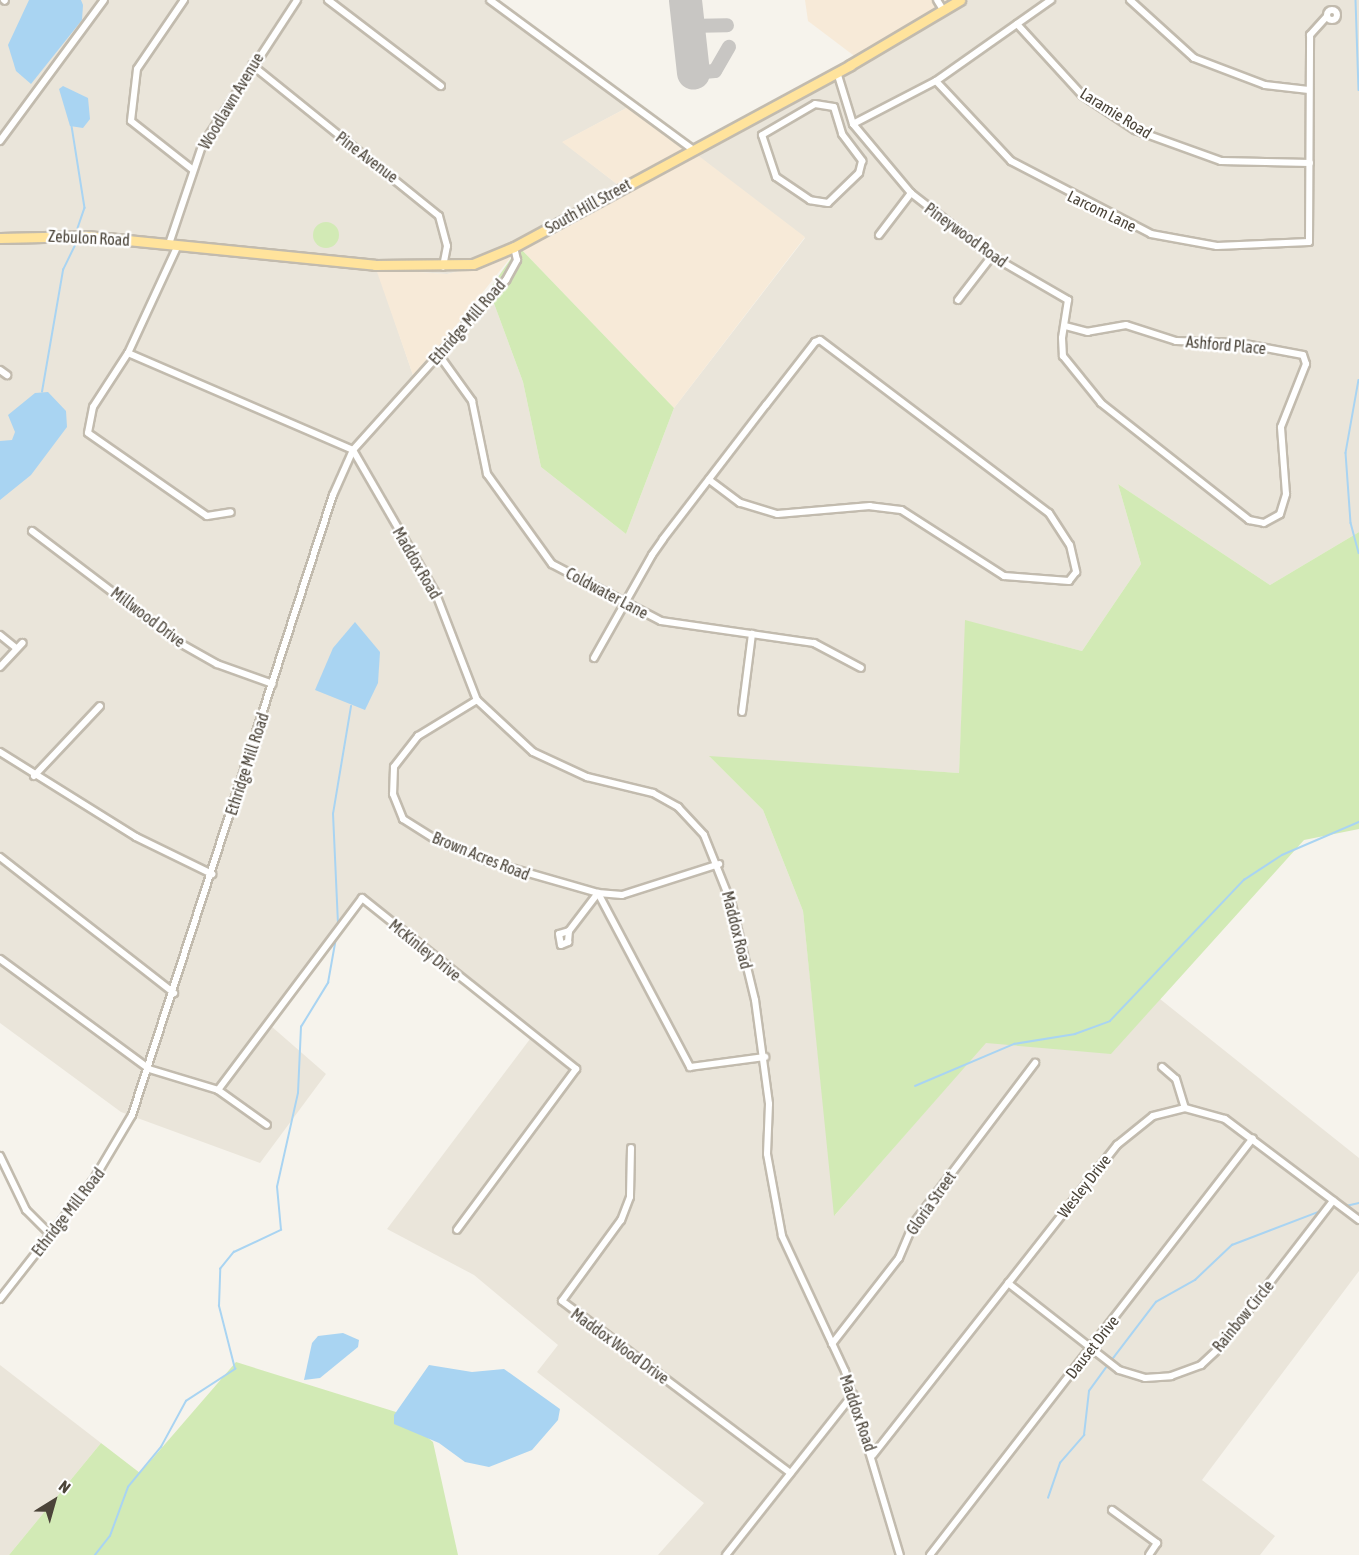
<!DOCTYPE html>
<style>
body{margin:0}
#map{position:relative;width:1359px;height:1555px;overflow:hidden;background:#f6f3ec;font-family:"Asap Condensed",sans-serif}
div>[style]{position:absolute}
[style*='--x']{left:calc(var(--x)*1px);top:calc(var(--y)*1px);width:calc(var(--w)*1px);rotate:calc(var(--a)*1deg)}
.residential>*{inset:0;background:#eae5da}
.commercial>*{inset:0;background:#f7ead8}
.green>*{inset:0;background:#d2eab5}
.round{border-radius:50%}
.water>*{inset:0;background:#a9d4f2}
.stream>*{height:1.5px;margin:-0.75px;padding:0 0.75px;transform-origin:0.75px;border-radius:0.75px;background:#a9d4f2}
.taxiway>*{height:14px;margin:-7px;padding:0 7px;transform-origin:7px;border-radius:7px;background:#c8c6c3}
.runway>*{height:33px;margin:-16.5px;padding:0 16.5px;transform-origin:16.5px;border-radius:16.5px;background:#c8c6c3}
.roads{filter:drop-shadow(2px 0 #c2bbae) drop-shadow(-2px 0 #c2bbae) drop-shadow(0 2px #c2bbae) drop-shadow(0 -2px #c2bbae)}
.street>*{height:6px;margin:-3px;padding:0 3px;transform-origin:3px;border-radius:3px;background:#fff}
.street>.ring{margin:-3px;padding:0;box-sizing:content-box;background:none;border:6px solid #fff;border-radius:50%}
.primary>*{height:9px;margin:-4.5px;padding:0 4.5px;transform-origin:4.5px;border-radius:4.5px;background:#ffe39c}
span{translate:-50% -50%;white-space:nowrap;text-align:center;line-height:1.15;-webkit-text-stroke:5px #fff;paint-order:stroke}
.street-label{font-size:16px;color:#4b4439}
.north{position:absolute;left:24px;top:1471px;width:60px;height:60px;-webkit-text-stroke:4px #fff;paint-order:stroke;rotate:37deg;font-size:16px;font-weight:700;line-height:24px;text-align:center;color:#4b4439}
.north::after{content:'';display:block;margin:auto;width:21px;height:27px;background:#4b4439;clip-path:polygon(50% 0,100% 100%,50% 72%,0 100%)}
</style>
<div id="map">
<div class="residential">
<i style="clip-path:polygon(0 0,497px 0,632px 105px,563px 142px,622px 188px,489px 264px,447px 274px,377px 269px,414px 378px,489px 290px,523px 382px,541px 467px,626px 534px,674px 408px,805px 238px,690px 150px,957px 0,1359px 0,1359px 532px,1270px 585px,1118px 484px,1141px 564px,1082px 651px,966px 621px,959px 773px,710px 757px,763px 810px,803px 911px,835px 1215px,986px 1042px,1111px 1053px,1160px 999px,1359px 1158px,1359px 1271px,1202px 1480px,1275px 1536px,1260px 1555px,658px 1555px,704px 1503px,537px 1372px,558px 1345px,474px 1275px,387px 1229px,533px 1035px,362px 905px,271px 1026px,326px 1074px,260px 1163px,121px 1112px,0 1023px)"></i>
<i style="clip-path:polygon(0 1365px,101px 1443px,9px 1555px,0 1555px)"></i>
</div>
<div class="commercial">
<i style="clip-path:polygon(805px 0,957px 0,857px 58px,808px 21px)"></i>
<i style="clip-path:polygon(632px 105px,805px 237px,674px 408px,519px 247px,414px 378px,376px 269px,447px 274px,489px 264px,622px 188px,562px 142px)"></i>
</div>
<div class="green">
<i class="round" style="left:313px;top:222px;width:26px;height:26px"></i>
<i style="clip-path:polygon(519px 247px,674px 408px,626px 534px,541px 467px,523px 382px,489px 290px)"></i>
<i style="clip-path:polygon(1118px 484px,1270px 585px,1359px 532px,1359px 829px,1304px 840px,1111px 1054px,986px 1043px,834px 1216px,803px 911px,763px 810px,709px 756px,959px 773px,965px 620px,1082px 651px,1141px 564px)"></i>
<i style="clip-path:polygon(236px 1362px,396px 1412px,433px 1442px,458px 1555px,9px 1555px,101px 1443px,140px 1473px)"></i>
</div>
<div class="water">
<i style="clip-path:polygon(29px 0,81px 0,83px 5px,82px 20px,31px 84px,16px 71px,8px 45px)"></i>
<i style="clip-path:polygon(63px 86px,88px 98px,90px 119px,83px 128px,70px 126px,59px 89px)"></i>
<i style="clip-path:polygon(48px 392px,66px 411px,67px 427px,31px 475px,0 500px,0 441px,12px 440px,15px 432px,8px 415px,35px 393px)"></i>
<i style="clip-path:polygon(355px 622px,380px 652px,378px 683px,365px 710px,315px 690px,333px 648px)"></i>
<i style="clip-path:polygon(343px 1333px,359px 1340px,358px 1347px,320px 1378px,304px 1380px,312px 1343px,318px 1336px)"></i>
<i style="clip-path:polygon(429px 1365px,472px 1372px,504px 1369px,560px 1409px,558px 1420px,532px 1450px,489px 1467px,465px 1462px,439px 1443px,394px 1424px,394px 1415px)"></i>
</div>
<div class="stream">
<i style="--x:1356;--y:0;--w:90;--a:88.1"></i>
<i style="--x:72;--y:126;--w:83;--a:81"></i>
<i style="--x:85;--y:208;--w:21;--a:109"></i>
<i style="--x:1359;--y:380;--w:74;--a:100.1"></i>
<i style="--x:1346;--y:453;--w:70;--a:85.9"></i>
<i style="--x:1351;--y:523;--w:31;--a:75"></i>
<i style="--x:42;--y:392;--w:124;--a:-80.2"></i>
<i style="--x:63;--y:270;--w:30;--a:-64"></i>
<i style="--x:338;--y:924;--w:110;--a:-92.6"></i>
<i style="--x:333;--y:814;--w:109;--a:-80.5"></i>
<i style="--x:915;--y:1086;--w:108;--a:-23"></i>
<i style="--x:1014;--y:1044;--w:62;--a:-9.3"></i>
<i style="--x:1075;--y:1034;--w:37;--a:-20"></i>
<i style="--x:1110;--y:1021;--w:195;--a:-46.5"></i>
<i style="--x:1244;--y:880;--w:45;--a:-33.3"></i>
<i style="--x:1282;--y:855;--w:84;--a:-23.2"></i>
<i style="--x:1346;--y:1206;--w:13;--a:-13"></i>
<i style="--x:1111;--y:1361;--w:74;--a:-52.7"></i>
<i style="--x:1156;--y:1302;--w:45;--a:-29.4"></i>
<i style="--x:1195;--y:1280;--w:51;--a:-43.4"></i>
<i style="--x:1232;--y:1245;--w:95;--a:-20.9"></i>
<i style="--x:1048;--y:1498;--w:37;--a:-71"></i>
<i style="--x:1060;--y:1463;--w:37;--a:-49"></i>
<i style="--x:1084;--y:1435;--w:44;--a:-83.5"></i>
<i style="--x:1089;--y:1391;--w:32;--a:-54"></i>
<i style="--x:95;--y:1555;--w:24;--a:-52"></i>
<i style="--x:110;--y:1536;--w:52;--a:-69.8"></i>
<i style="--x:128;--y:1487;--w:52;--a:-50.5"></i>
<i style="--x:161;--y:1447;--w:52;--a:-61.5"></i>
<i style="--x:186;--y:1401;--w:59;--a:-33.1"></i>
<i style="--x:235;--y:1369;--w:65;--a:-104.3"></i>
<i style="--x:219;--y:1306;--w:37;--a:-88"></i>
<i style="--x:220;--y:1269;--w:22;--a:-51"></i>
<i style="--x:234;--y:1252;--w:52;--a:-25.1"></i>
<i style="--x:281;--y:1230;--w:43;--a:-95.3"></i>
<i style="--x:277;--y:1187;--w:96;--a:-77.4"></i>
<i style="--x:298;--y:1093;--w:66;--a:-87.4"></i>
<i style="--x:301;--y:1027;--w:52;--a:-58.5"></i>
<i style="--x:328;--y:983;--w:46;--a:-79.9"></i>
</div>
<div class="taxiway">
<i style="--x:688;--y:26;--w:39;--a:-1"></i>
<i style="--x:693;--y:73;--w:22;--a:-5"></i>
<i style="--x:715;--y:71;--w:28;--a:-60"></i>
</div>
<div class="runway">
<i style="--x:685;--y:0;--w:73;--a:83.7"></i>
</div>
<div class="roads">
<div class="street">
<i style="--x:4;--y:0;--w:1;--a:45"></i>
<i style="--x:184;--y:0;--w:83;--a:124.3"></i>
<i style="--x:137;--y:69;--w:52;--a:96.6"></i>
<i style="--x:131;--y:121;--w:79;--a:38.3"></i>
<i style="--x:328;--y:0;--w:142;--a:37.3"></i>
<i style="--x:490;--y:0;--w:251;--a:36.4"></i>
<i style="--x:937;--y:0;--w:13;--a:58"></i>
<i style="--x:1130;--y:0;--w:86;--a:42.2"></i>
<i style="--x:1194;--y:58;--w:76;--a:20.8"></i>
<i style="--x:1265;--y:85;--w:44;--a:6.5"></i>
<i class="ring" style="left:1327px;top:10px;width:4px;height:4px"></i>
<i style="--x:1017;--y:24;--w:96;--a:47.5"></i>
<i style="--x:1082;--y:95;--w:64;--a:33.4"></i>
<i style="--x:1135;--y:130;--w:91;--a:19.8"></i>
<i style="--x:1221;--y:161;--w:89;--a:1.3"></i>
<i style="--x:252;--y:65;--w:240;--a:38.9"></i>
<i style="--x:439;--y:216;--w:31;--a:75"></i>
<i style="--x:447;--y:246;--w:21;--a:101"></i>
<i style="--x:837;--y:72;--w:54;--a:72.9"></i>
<i style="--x:853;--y:124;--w:90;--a:50"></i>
<i style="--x:911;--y:193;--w:103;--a:37.9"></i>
<i style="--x:992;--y:256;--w:88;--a:30.1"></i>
<i style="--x:1068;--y:300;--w:38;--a:99"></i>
<i style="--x:1062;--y:338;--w:18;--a:87"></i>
<i style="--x:1063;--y:356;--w:60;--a:51"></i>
<i style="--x:1101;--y:403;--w:189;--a:38.3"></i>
<i style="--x:1249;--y:520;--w:15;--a:11"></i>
<i style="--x:1264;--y:523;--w:18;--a:-29"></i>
<i style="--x:1280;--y:514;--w:21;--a:-73"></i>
<i style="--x:1286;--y:494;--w:67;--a:-94.3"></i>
<i style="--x:1281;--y:427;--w:68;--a:-68.4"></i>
<i style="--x:1306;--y:364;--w:9;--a:-108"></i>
<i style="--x:1303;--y:355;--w:65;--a:-169.4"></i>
<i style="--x:1239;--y:343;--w:63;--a:-178.2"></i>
<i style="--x:1176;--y:341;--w:52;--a:-162.3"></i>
<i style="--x:1126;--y:325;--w:39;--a:170"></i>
<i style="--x:1088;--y:332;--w:23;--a:-165"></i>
<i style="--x:936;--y:81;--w:110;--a:46.8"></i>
<i style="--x:1011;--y:161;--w:158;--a:27.5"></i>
<i style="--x:1151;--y:234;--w:67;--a:10.3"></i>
<i style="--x:1217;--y:246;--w:92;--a:-2.5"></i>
<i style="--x:1309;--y:242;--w:207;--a:-89.7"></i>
<i style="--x:1310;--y:35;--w:25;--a:-48"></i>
<i style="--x:815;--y:104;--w:19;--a:9"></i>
<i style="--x:834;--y:107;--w:28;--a:73"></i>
<i style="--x:842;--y:134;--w:34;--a:53"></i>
<i style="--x:862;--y:161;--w:12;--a:104"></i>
<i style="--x:859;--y:173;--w:43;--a:135.9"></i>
<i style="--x:828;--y:203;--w:18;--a:-171"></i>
<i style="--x:810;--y:200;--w:41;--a:-145.9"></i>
<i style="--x:776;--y:177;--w:44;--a:-108.4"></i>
<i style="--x:762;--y:135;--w:61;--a:-30.3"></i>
<i style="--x:853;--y:124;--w:93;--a:-27.4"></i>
<i style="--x:936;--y:81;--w:141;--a:-35.2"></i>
<i style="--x:0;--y:141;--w:175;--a:-53.6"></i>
<i style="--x:879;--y:235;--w:53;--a:-52.7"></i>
<i style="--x:169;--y:244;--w:103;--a:-71.4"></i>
<i style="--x:202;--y:146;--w:174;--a:-56.9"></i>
<i style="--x:178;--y:245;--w:119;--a:114.8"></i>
<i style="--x:128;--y:353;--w:64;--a:122.9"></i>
<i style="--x:93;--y:407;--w:26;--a:101"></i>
<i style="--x:88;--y:433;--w:145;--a:34.9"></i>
<i style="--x:207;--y:516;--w:24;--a:-9"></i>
<i style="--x:958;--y:300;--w:56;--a:-52.3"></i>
<i style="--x:128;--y:353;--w:245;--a:23.3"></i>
<i style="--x:353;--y:450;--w:166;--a:60"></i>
<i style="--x:436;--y:594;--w:114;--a:68.9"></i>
<i style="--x:477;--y:700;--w:76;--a:42.9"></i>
<i style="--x:533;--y:752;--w:60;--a:24.8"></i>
<i style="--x:587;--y:777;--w:68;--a:13.6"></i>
<i style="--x:653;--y:793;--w:29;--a:29"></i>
<i style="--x:678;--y:807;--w:38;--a:47"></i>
<i style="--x:704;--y:835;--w:75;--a:68.2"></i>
<i style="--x:732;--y:905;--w:98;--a:76.4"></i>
<i style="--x:755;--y:1000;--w:105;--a:82.3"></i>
<i style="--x:769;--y:1104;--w:50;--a:92.3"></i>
<i style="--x:767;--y:1154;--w:83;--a:79.6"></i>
<i style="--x:782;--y:1236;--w:149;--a:65"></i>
<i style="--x:845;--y:1371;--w:192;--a:73.4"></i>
<i style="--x:439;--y:355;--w:57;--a:54.3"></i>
<i style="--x:472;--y:401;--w:75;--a:78.4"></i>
<i style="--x:487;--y:474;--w:111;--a:54.2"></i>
<i style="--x:552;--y:564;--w:123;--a:27.6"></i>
<i style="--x:661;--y:621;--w:155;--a:8.2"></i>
<i style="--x:814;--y:643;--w:53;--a:28"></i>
<i style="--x:0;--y:370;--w:9;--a:36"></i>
<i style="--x:32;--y:531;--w:183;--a:37.2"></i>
<i style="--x:178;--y:642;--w:45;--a:29.4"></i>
<i style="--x:217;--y:664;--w:59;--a:19.7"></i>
<i style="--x:0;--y:635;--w:19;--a:39"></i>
<i style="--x:594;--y:658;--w:118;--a:-60.6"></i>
<i style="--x:652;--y:555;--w:19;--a:-55"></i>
<i style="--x:663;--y:539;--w:169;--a:-52.5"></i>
<i style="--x:766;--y:405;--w:80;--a:-52.1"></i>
<i style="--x:815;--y:342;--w:5;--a:-22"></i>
<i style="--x:820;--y:340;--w:287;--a:37.1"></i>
<i style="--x:1049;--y:513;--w:38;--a:57"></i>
<i style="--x:1070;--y:545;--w:28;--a:77"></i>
<i style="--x:1076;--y:572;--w:11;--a:128"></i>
<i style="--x:1069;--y:581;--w:65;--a:-175.6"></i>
<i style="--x:1004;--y:576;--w:122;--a:-147.3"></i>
<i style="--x:901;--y:510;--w:31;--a:-173"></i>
<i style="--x:870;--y:506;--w:93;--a:175.1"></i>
<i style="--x:777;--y:514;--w:39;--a:-163"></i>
<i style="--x:740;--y:503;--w:39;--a:-143"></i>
<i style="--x:0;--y:667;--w:33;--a:-47"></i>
<i style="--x:477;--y:700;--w:69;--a:148.6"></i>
<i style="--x:418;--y:736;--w:39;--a:128"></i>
<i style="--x:394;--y:767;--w:27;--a:92"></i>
<i style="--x:393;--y:794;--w:27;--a:68"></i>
<i style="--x:403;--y:819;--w:41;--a:32.2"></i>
<i style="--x:438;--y:841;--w:56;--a:22"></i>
<i style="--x:490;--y:862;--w:112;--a:16"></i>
<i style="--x:598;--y:893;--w:24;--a:5"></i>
<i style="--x:622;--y:895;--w:102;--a:-17.7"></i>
<i style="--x:742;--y:712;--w:79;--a:-82.7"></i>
<i style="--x:0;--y:752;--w:160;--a:32"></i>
<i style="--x:136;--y:837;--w:85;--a:26"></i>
<i style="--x:34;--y:776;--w:96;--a:-46.7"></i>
<i style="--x:0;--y:857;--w:221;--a:38"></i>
<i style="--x:569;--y:931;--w:10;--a:163"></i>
<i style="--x:559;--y:934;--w:11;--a:80"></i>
<i style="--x:561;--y:945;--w:8;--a:-23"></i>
<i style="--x:568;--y:942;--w:11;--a:-85"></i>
<i style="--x:569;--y:931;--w:48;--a:-52.7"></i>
<i style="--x:598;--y:893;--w:197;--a:62.1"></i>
<i style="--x:690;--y:1067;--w:76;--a:-7.6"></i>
<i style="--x:0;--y:959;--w:185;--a:36.4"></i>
<i style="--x:149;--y:1069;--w:72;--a:16.9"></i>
<i style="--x:218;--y:1090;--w:60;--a:35.5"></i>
<i style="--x:1162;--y:1067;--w:18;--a:41"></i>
<i style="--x:1176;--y:1079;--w:30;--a:73"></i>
<i style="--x:218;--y:1090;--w:240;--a:-53.1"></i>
<i style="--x:362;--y:898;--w:274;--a:38.6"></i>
<i style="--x:576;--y:1069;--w:200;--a:126.5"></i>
<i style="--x:631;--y:1148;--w:49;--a:91.2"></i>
<i style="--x:630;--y:1197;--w:25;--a:111"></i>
<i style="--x:621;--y:1220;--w:100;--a:126.1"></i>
<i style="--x:562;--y:1301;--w:286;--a:37"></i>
<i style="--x:0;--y:1156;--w:60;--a:64.3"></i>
<i style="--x:26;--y:1210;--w:35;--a:45"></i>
<i style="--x:1008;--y:1283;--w:141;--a:38.1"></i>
<i style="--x:1119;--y:1370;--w:27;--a:17"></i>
<i style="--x:1145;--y:1378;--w:26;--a:-4"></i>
<i style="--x:1171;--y:1376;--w:32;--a:-20"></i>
<i style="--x:1201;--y:1365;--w:26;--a:-43"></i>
<i style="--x:1220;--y:1347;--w:185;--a:-52.3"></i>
<i style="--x:0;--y:1299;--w:152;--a:-51.9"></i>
<i style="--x:94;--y:1179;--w:74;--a:-59.3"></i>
<i style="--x:132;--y:1115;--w:652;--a:-72.04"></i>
<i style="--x:333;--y:495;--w:49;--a:-66"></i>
<i style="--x:353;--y:450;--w:229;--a:-48"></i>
<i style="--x:506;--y:280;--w:23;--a:-61"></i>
<i style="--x:517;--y:260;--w:13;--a:-103"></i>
<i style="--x:832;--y:1344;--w:109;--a:-52.1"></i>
<i style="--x:899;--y:1258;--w:38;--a:-67"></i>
<i style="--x:914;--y:1223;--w:201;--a:-52.9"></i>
<i style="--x:873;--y:1455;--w:395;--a:-51.8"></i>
<i style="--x:1117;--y:1145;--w:46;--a:-38.9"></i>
<i style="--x:1153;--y:1116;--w:33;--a:-14"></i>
<i style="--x:1185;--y:1108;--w:41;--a:15.4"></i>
<i style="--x:1225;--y:1119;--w:168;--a:37"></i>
<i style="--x:1112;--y:1510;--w:56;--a:36.3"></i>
<i style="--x:1157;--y:1543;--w:14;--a:124"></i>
<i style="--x:726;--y:1555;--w:205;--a:-51.7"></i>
<i style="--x:930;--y:1555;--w:527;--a:-52.24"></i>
</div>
<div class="primary">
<i style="--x:0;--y:238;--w:87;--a:-1.3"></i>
<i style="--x:87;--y:236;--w:289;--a:5.7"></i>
<i style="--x:375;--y:265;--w:98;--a:-0.6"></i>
<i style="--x:473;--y:264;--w:44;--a:-22.5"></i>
<i style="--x:514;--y:247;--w:382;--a:-28.4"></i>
<i style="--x:850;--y:65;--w:128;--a:-30.6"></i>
</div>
</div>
<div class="street-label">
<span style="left:231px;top:101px;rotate:-59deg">Woodlawn Avenue</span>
<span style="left:1116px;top:113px;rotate:32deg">Laramie Road</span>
<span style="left:367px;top:157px;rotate:37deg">Pine Avenue</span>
<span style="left:588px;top:206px;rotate:-29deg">South Hill Street</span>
<span style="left:1102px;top:211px;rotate:26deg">Larcom Lane</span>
<span style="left:966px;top:235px;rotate:36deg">Pineywood Road</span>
<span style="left:89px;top:238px;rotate:3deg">Zebulon Road</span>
<span style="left:467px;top:322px;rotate:-49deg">Ethridge Mill Road</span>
<span style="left:1226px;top:345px;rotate:5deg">Ashford Place</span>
<span style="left:417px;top:563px;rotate:60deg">Maddox Road</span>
<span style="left:607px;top:593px;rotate:28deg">Coldwater Lane</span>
<span style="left:148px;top:617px;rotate:37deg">Millwood Drive</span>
<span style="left:247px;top:764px;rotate:-72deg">Ethridge Mill Road</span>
<span style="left:481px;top:856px;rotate:22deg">Brown Acres Road</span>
<span style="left:737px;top:930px;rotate:76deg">Maddox Road</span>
<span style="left:425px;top:950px;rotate:39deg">McKinley Drive</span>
<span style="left:1084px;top:1186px;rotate:-52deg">Wesley Drive</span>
<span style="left:931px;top:1203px;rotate:-55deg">Gloria Street</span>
<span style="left:68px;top:1212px;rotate:-52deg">Ethridge Mill Road</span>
<span style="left:1243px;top:1316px;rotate:-51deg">Rainbow Circle</span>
<span style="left:620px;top:1346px;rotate:36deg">Maddox Wood Drive</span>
<span style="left:1092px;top:1347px;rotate:-52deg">Dauset Drive</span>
<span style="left:858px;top:1413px;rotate:71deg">Maddox Road</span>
</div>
<div class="north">N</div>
</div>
